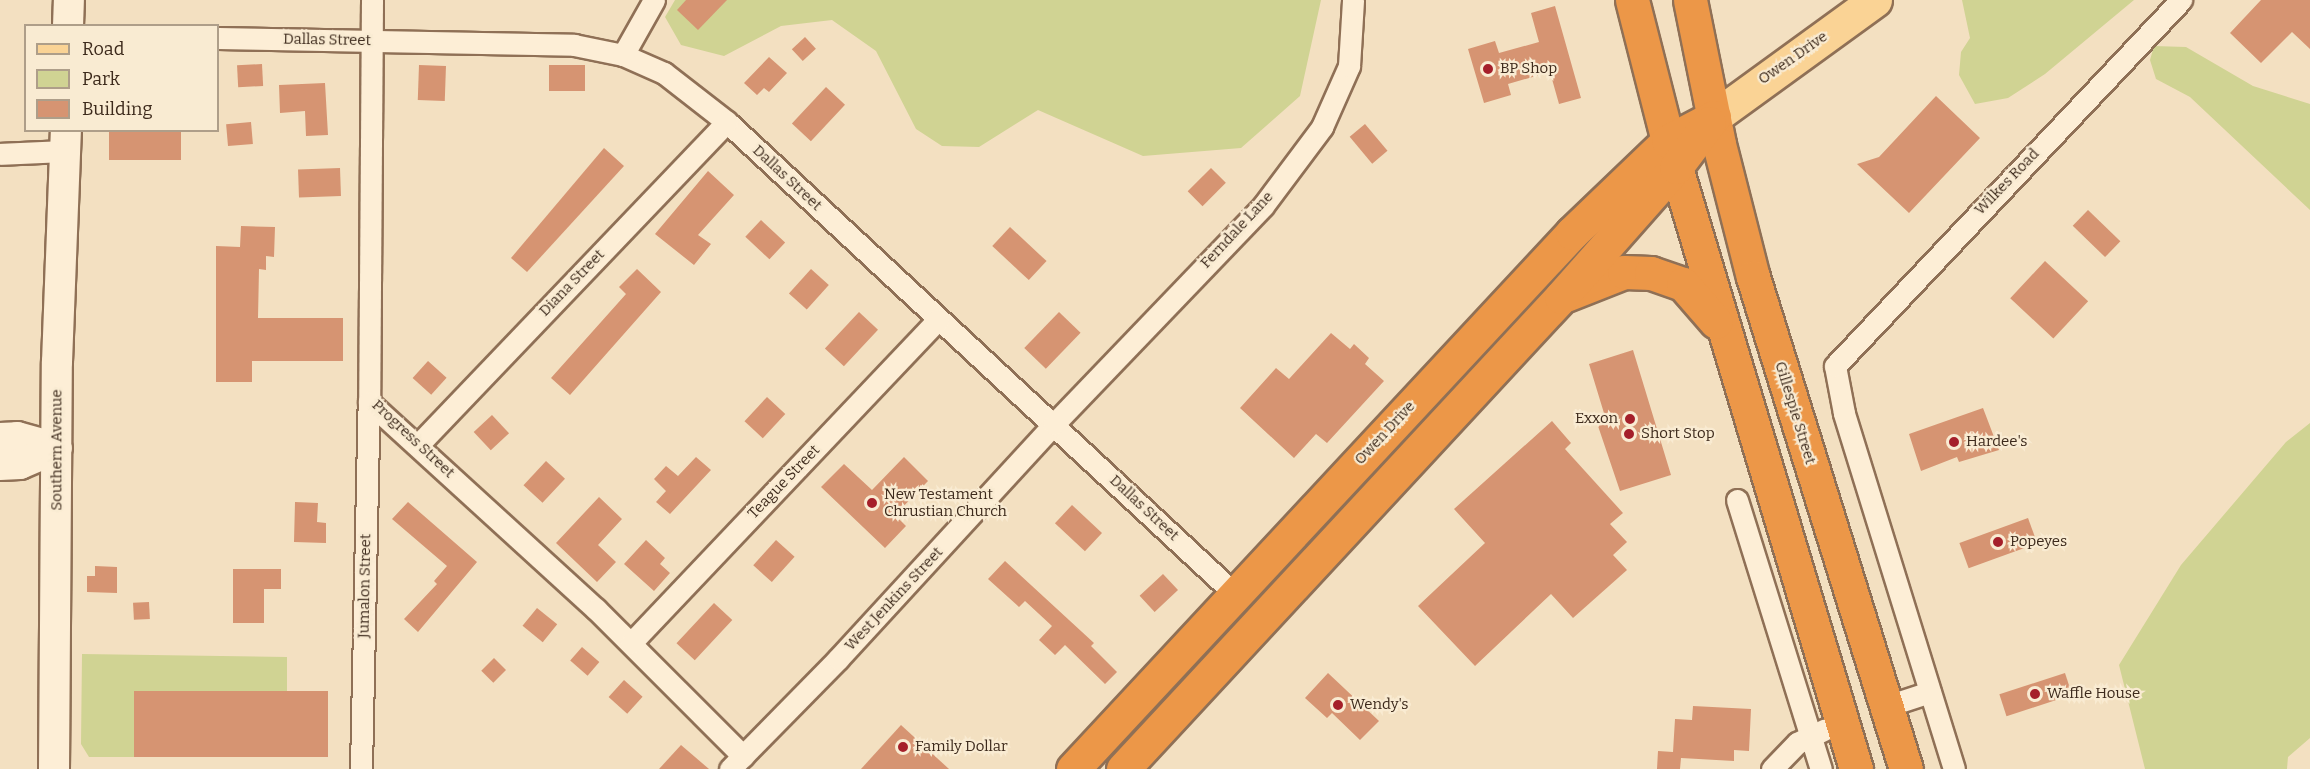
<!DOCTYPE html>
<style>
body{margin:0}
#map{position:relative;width:2310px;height:769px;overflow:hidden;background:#f3e0c1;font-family:Bitter,serif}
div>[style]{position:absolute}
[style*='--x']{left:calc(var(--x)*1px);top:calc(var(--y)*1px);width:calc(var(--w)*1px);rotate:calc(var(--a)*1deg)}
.green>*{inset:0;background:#d0d393}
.building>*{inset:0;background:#d69472;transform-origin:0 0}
.roads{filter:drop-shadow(2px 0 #8f7056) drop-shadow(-2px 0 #8f7056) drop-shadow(0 2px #8f7056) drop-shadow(0 -2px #8f7056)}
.street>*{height:21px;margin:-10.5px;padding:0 10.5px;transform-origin:10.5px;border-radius:10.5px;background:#fdeed6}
.secondary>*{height:30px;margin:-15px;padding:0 15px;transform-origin:15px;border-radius:15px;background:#fdeed6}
.primary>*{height:33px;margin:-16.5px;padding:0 16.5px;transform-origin:16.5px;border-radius:16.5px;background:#fad395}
.highway>*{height:33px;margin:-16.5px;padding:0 16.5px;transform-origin:16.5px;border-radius:16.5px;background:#ec9748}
.dots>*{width:16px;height:16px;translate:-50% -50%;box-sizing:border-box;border:3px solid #f9ebd2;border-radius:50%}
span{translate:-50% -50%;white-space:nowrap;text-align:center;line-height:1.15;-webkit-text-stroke:4.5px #f9ebd2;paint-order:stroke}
.street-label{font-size:15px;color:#3d2a1c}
.poi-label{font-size:15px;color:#3d2a1c}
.left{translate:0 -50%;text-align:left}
.right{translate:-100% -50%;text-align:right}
.legend{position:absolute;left:24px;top:24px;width:195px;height:108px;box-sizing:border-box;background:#f9ebd2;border:2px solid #ae9e89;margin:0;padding:8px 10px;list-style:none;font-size:18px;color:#3d2a1c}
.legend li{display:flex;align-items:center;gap:12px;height:30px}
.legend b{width:30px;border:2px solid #ae9e89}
</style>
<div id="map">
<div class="green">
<i style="clip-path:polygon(675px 0,1321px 0,1300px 96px,1241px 148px,1143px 156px,1038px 110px,979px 147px,942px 146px,916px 129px,876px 51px,832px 20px,781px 26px,724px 56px,681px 45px,665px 17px)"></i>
<i style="clip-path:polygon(1962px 0,2134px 0,2045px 74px,2008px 98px,1975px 104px,1959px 75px,1961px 52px,1970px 38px)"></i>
<i style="clip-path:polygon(2154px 46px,2186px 47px,2253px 86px,2310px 104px,2310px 210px,2190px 97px,2156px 79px,2150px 60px)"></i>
<i style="clip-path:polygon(2310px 423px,2310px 738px,2288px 757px,2287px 769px,2145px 769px,2119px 665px,2181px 565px,2286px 442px)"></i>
<i style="clip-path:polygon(82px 654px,287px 657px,287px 691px,134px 691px,134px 757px,89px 757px,81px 744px)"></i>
</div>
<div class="building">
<i style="clip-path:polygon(686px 0,727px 0,698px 30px,677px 10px)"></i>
<i style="clip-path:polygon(2261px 0,2310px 0,2310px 49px,2292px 32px,2261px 63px,2230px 33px)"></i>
<i style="clip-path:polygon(1555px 6px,1581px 98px,1559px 104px,1550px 72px,1508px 84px,1511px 95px,1484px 103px,1468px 49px,1495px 41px,1499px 53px,1539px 42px,1531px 13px)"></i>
<i style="left:805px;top:37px;width:16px;height:18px;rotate:47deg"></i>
<i style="clip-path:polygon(769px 57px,787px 73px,769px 92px,764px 88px,757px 95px,744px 83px)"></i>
<i style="left:262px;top:64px;width:22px;height:25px;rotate:87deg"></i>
<i style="left:419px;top:65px;width:27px;height:35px;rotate:2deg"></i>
<i style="left:549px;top:65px;width:36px;height:26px"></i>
<i style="clip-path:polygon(325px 83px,328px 135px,306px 136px,305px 111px,280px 113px,279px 85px)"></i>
<i style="left:826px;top:87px;width:26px;height:50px;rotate:43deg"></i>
<i style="clip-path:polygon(1936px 96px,1980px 138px,1909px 213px,1857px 164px,1879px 157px)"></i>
<i style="left:251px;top:122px;width:22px;height:25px;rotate:85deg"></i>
<i style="left:1365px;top:124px;width:35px;height:20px;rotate:50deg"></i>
<i style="left:109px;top:130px;width:72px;height:30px"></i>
<i style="clip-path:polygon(604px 148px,624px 166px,527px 272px,511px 258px)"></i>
<i style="left:340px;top:168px;width:28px;height:42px;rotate:88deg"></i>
<i style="left:1211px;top:168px;width:21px;height:33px;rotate:45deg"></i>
<i style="clip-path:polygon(708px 171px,734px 195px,698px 235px,711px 244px,694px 265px,655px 234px)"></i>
<i style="left:2088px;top:210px;width:45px;height:22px;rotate:44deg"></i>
<i style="left:761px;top:220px;width:33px;height:23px;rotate:43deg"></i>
<i style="clip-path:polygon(241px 226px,275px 227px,274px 257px,266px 256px,266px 270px,259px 269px,258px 318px,343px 318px,343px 361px,252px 361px,252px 382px,216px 382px,216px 246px,240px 247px)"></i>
<i style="left:1010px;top:227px;width:50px;height:26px;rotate:43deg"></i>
<i style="left:2045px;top:261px;width:59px;height:51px;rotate:43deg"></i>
<i style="clip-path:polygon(637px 269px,661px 292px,570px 395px,551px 378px,626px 294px,619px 287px)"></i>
<i style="left:811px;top:269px;width:24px;height:33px;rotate:42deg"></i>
<i style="left:859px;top:312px;width:26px;height:50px;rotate:43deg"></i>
<i style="left:1059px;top:312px;width:30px;height:50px;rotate:44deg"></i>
<i style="clip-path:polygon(1331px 333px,1350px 349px,1354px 344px,1369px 358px,1365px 364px,1384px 381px,1327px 443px,1316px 434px,1294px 458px,1240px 408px,1276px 368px,1289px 379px)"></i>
<i style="clip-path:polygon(1633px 350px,1671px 475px,1620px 491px,1598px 426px,1607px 423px,1589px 364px)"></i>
<i style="left:428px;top:361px;width:25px;height:23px;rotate:42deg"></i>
<i style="left:767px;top:397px;width:25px;height:33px;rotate:43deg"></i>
<i style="clip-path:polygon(1983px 408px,1999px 450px,1959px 462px,1957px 457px,1921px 471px,1909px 434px)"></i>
<i style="left:492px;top:415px;width:25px;height:25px;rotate:47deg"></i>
<i style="clip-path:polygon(1552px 421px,1571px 443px,1565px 449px,1623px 513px,1610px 524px,1627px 542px,1613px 555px,1627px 570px,1573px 618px,1551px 594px,1475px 666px,1418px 606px,1485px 543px,1454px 509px)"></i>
<i style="clip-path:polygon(696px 457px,711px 470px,670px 514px,656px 502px,666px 491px,654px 479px,666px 466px,678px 476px)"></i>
<i style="clip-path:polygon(904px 457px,928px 481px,895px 515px,906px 526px,885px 548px,821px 487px,844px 464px,872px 490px)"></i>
<i style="left:546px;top:461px;width:26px;height:33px;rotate:43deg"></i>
<i style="clip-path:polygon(599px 497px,622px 519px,598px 545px,616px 562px,597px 582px,556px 543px)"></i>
<i style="clip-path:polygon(295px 502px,318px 503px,317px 522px,326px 523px,326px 543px,294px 542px)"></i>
<i style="clip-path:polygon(408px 502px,477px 562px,418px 632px,404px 619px,437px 584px,434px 581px,447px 566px,392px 519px)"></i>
<i style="left:1072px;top:505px;width:41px;height:25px;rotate:43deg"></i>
<i style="left:2028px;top:518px;width:27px;height:73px;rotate:70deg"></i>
<i style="clip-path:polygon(646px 540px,665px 558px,660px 564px,670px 573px,654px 591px,624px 564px)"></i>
<i style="left:776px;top:540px;width:25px;height:34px;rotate:42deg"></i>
<i style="clip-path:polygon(1005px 561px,1094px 643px,1091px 646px,1117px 672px,1105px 684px,1065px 645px,1055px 655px,1039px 640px,1052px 626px,1025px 601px,1019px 607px,988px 579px)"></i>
<i style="clip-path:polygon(95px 566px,117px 567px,117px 593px,87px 592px,87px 576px,95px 576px)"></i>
<i style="clip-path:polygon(233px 569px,281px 569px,281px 589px,264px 589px,264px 623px,233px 623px)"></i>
<i style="left:1163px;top:574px;width:22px;height:32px;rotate:47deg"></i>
<i style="left:149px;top:602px;width:17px;height:16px;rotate:87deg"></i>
<i style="left:714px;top:603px;width:25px;height:55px;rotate:43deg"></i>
<i style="left:537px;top:608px;width:26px;height:23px;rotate:39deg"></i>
<i style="left:582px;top:647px;width:23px;height:18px;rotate:41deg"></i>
<i style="left:494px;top:658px;width:17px;height:18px;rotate:45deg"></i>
<i style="clip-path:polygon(1328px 673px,1379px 721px,1360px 740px,1332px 713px,1327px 718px,1305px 698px)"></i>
<i style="left:2065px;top:673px;width:23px;height:69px;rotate:72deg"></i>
<i style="left:624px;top:680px;width:25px;height:23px;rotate:42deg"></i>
<i style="left:134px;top:691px;width:194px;height:66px"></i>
<i style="clip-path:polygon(1693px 706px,1751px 709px,1749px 751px,1734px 750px,1734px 761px,1681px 758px,1680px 769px,1657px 769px,1658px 751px,1673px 752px,1675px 719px,1692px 720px)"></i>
<i style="clip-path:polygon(901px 725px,949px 769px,861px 769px)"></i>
<i style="clip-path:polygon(681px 745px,709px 769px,659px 769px)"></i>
</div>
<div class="roads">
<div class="street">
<i style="--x:372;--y:0;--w:402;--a:90.4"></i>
<i style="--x:369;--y:402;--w:307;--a:42.4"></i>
<i style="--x:596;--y:609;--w:208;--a:45"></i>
<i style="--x:218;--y:38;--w:356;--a:1.1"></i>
<i style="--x:574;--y:45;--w:50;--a:11.5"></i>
<i style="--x:623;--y:55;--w:45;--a:23.7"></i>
<i style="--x:664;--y:73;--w:80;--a:37.9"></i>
<i style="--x:727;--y:122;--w:695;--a:42.9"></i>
<i style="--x:623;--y:55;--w:63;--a:-60.6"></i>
<i style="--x:0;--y:154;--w:65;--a:-2.6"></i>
<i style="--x:418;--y:445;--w:447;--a:-46.3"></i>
<i style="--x:1737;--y:500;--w:282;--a:72.7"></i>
<i style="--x:631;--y:643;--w:446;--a:-46.5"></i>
<i style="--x:1887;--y:706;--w:45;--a:-18"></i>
<i style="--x:361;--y:769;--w:367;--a:-88.8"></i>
<i style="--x:730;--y:769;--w:154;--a:-45.5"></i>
<i style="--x:838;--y:659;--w:319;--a:-47.4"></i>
<i style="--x:1054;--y:424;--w:302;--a:-46.2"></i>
<i style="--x:1263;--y:206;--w:99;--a:-53.2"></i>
<i style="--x:1322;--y:127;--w:67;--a:-66.1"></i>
<i style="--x:1349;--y:66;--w:66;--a:-86.5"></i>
<i style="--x:1772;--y:769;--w:36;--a:-46"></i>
<i style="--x:1797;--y:743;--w:30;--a:-26"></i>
<i style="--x:1954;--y:769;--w:373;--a:-107.2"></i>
<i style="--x:1844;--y:413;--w:48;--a:-100.8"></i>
<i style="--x:1835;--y:366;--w:504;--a:-46.61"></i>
</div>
<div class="secondary">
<i style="--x:68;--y:26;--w:26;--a:-88"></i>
<i style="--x:0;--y:438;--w:17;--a:-3"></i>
<i style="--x:17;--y:437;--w:41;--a:15.4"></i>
<i style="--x:0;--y:465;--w:20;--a:-3"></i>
<i style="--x:20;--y:464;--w:40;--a:-23.4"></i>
<i style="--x:54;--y:769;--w:407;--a:-89.6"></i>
<i style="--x:57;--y:362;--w:232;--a:-87.8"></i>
</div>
<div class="primary">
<i style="--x:1714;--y:117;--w:199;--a:-36"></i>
</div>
<div class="highway">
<i style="--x:1632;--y:0;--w:146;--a:75.7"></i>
<i style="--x:1668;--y:141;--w:656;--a:73.33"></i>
<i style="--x:1690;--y:0;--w:147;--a:78.6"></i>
<i style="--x:1719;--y:144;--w:137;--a:75.7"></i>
<i style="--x:1753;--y:277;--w:515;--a:72.73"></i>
<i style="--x:1566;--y:295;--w:62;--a:-21.6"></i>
<i style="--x:1624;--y:272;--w:27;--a:2"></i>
<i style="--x:1651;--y:273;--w:34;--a:19"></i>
<i style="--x:1683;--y:284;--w:50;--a:49"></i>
<i style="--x:1073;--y:769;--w:732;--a:-47.05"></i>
<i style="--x:1572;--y:233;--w:133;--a:-43.8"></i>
<i style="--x:1668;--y:141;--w:52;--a:-27.6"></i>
<i style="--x:1123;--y:769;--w:644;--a:-47.14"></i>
<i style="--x:1561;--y:297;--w:174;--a:-48.5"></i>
<i style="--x:1676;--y:167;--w:55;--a:-53.1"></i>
</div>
</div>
<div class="dots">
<i style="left:1488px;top:69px;background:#a51f2a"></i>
<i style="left:1630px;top:419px;background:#a51f2a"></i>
<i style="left:1629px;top:434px;background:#a51f2a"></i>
<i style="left:1954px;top:442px;background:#a51f2a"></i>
<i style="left:872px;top:503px;background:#a51f2a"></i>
<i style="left:1998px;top:542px;background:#a51f2a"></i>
<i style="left:2035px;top:694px;background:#a51f2a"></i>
<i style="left:1338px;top:705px;background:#a51f2a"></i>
<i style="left:903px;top:747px;background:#a51f2a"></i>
</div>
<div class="street-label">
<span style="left:327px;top:40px;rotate:1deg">Dallas Street</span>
<span style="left:1793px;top:58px;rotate:-35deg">Owen Drive</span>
<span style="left:787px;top:178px;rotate:43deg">Dallas Street</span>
<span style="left:2007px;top:182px;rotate:-46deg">Wilkes Road</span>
<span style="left:1237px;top:230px;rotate:-47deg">Ferndale Lane</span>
<span style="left:572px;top:283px;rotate:-46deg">Diana Street</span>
<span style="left:1795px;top:413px;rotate:73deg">Gillespie Street</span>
<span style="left:1385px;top:433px;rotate:-47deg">Owen Drive</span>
<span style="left:413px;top:439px;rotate:43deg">Progress Street</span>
<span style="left:57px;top:450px;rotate:-90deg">Southern Avenue</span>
<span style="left:784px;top:482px;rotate:-46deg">Teague Street</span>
<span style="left:1144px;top:508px;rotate:43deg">Dallas Street</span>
<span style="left:365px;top:586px;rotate:-89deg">Jumalon Street</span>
<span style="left:894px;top:599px;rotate:-47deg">West Jenkins Street</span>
</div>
<div class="poi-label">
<span class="left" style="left:1500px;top:69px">BP Shop</span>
<span class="right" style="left:1618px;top:419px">Exxon</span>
<span class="left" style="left:1641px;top:434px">Short Stop</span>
<span class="left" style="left:1966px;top:442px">Hardee's</span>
<span class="left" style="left:884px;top:503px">New Testament<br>Chrustian Church</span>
<span class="left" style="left:2010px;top:542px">Popeyes</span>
<span class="left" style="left:2047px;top:694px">Waffle House</span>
<span class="left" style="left:1350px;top:705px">Wendy's</span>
<span class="left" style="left:915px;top:747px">Family Dollar</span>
</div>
<ul class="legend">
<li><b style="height:8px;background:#fad395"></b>Road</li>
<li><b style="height:16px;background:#d0d393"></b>Park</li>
<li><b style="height:16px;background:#d69472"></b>Building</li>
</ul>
</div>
